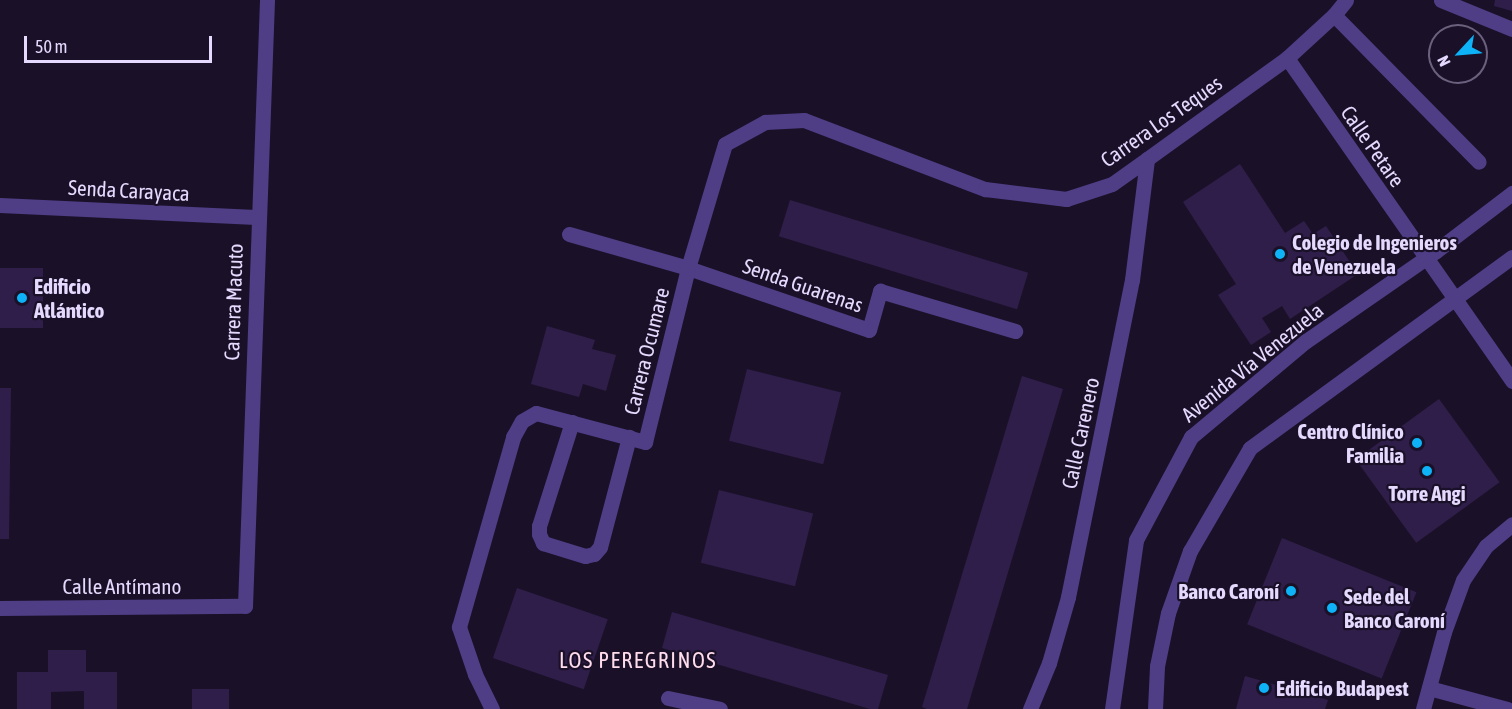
<!DOCTYPE html>
<meta charset="utf-8">
<style>
body{margin:0}
#map{position:relative;width:1512px;height:709px;overflow:hidden;background:#1a1129;font-family:"Asap Condensed",sans-serif}
div>[style]{position:absolute}
[style*='--x']{left:calc(var(--x)*1px);top:calc(var(--y)*1px);width:calc(var(--w)*1px);rotate:calc(var(--a)*1deg)}
.building>*{inset:0;background:#2f1e49;transform-origin:0 0}
.minor>*{height:15px;margin:-7.5px;padding:0 7.5px;transform-origin:7.5px;border-radius:7.5px;background:#4f3e86}
.dots>*{width:16px;height:16px;translate:-50% -50%;box-sizing:border-box;border:3px solid #1a1129;border-radius:50%}
span{translate:-50% -50%;white-space:nowrap;text-align:center;line-height:1.15;-webkit-text-stroke:4.5px #1a1129;paint-order:stroke}
.street-label{font-size:21px;color:#e5dafe}
.poi-label{font-size:21px;color:#e5dafe;font-weight:700}
.left{translate:0 -50%;text-align:left}
.right{translate:-100% -50%;text-align:right}
.neighbourhood-label{font-size:22px;color:#fedceb;letter-spacing:1.5px}
.north{position:absolute;left:1428px;top:24px;width:60px;height:60px;box-sizing:border-box;background:#1a1129;border:2px solid #6b617e;border-radius:50%;rotate:244deg;font-size:16px;font-weight:700;line-height:24px;text-align:center;color:#e5dafe}
.north::after{content:'';display:block;margin:auto;width:21px;height:27px;background:#0db2f7;clip-path:polygon(50% 0,100% 100%,50% 72%,0 100%)}
.scale{position:absolute;left:24px;top:36px;width:188px;height:27px;box-sizing:border-box;border:3px solid #e5dafe;border-top:0;padding-left:8px;font-size:18px;line-height:21px;white-space:nowrap;color:#e5dafe;-webkit-text-stroke:4px #1a1129;paint-order:stroke}
</style>
<div id="map">
<div class="building">
<i style="clip-path:polygon(1495px 0,1512px 0,1512px 11px,1494px 6px)"></i>
<i style="clip-path:polygon(1240px 164px,1285px 233px,1304px 221px,1313px 234px,1326px 226px,1358px 274px,1290px 319px,1282px 306px,1262px 318px,1271px 332px,1251px 345px,1218px 295px,1236px 284px,1183px 202px)"></i>
<i style="left:790px;top:200px;width:249px;height:38px;rotate:17deg"></i>
<i style="left:0;top:268px;width:43px;height:60px"></i>
<i style="clip-path:polygon(547px 326px,595px 340px,592px 349px,616px 355px,606px 391px,583px 384px,579px 397px,531px 384px)"></i>
<i style="left:747px;top:369px;width:97px;height:74px;rotate:14deg"></i>
<i style="clip-path:polygon(1022px 376px,1063px 389px,967px 709px,927px 709px,922px 707px)"></i>
<i style="clip-path:polygon(0 388px,11px 388px,9px 539px,0 539px)"></i>
<i style="left:1439px;top:399px;width:103px;height:103px;rotate:54deg"></i>
<i style="left:719px;top:490px;width:97px;height:75px;rotate:14deg"></i>
<i style="left:1282px;top:538px;width:145px;height:93px;rotate:22deg"></i>
<i style="left:517px;top:588px;width:96px;height:74px;rotate:19deg"></i>
<i style="clip-path:polygon(672px 612px,888px 675px,878px 709px,870px 709px,662px 648px)"></i>
<i style="clip-path:polygon(48px 650px,86px 650px,86px 672px,117px 672px,117px 709px,84px 709px,84px 691px,51px 692px,51px 709px,17px 709px,17px 672px,48px 672px)"></i>
<i style="clip-path:polygon(1245px 676px,1328px 700px,1325px 709px,1236px 709px)"></i>
<i style="left:192px;top:689px;width:37px;height:20px"></i>
</div>
<div class="minor">
<i style="--x:1441;--y:0;--w:77;--a:22.2"></i>
<i style="--x:1334;--y:15;--w:206;--a:45.4"></i>
<i style="--x:1287;--y:58;--w:394;--a:55.1"></i>
<i style="--x:0;--y:205;--w:257;--a:2.7"></i>
<i style="--x:569;--y:234;--w:124;--a:15.9"></i>
<i style="--x:688;--y:268;--w:191;--a:18.9"></i>
<i style="--x:869;--y:330;--w:41;--a:-74.2"></i>
<i style="--x:880;--y:291;--w:141;--a:16.5"></i>
<i style="--x:572;--y:422;--w:109;--a:107.6"></i>
<i style="--x:539;--y:526;--w:8;--a:90"></i>
<i style="--x:539;--y:534;--w:10;--a:66"></i>
<i style="--x:543;--y:543;--w:44;--a:17.2"></i>
<i style="--x:585;--y:556;--w:9;--a:-13"></i>
<i style="--x:594;--y:554;--w:9;--a:-49"></i>
<i style="--x:600;--y:547;--w:114;--a:-75.2"></i>
<i style="--x:0;--y:608;--w:245;--a:-0.5"></i>
<i style="--x:245;--y:606;--w:606;--a:-87.92"></i>
<i style="--x:1429;--y:688;--w:81;--a:15.1"></i>
<i style="--x:668;--y:698;--w:53;--a:11.9"></i>
<i style="--x:492;--y:709;--w:39;--a:-116"></i>
<i style="--x:475;--y:674;--w:50;--a:-108.8"></i>
<i style="--x:459;--y:627;--w:198;--a:-74.1"></i>
<i style="--x:513;--y:437;--w:18;--a:-61"></i>
<i style="--x:522;--y:421;--w:16;--a:-30"></i>
<i style="--x:536;--y:413;--w:113;--a:14.9"></i>
<i style="--x:645;--y:442;--w:179;--a:-76.1"></i>
<i style="--x:688;--y:268;--w:129;--a:-73.4"></i>
<i style="--x:725;--y:144;--w:46;--a:-28.8"></i>
<i style="--x:765;--y:122;--w:39;--a:-3"></i>
<i style="--x:804;--y:120;--w:194;--a:20.9"></i>
<i style="--x:985;--y:189;--w:82;--a:7"></i>
<i style="--x:1066;--y:199;--w:48;--a:-18.1"></i>
<i style="--x:1112;--y:184;--w:43;--a:-35.5"></i>
<i style="--x:1147;--y:159;--w:173;--a:-35.8"></i>
<i style="--x:1287;--y:58;--w:64;--a:-42.5"></i>
<i style="--x:1334;--y:15;--w:19;--a:-51"></i>
<i style="--x:1030;--y:709;--w:50;--a:-67.6"></i>
<i style="--x:1049;--y:663;--w:69;--a:-73.9"></i>
<i style="--x:1068;--y:597;--w:323;--a:-78.6"></i>
<i style="--x:1132;--y:280;--w:122;--a:-82.9"></i>
<i style="--x:1112;--y:709;--w:171;--a:-81.9"></i>
<i style="--x:1136;--y:540;--w:117;--a:-61.9"></i>
<i style="--x:1191;--y:437;--w:150;--a:-39.9"></i>
<i style="--x:1306;--y:341;--w:158;--a:-34.7"></i>
<i style="--x:1436;--y:251;--w:96;--a:-37.3"></i>
<i style="--x:1155;--y:709;--w:43;--a:-87.3"></i>
<i style="--x:1157;--y:666;--w:54;--a:-78.3"></i>
<i style="--x:1168;--y:613;--w:66;--a:-70.5"></i>
<i style="--x:1190;--y:551;--w:119;--a:-59.8"></i>
<i style="--x:1250;--y:448;--w:324;--a:-36.1"></i>
<i style="--x:1423;--y:709;--w:80;--a:-74.7"></i>
<i style="--x:1444;--y:632;--w:55;--a:-69.9"></i>
<i style="--x:1463;--y:580;--w:41;--a:-55.9"></i>
<i style="--x:1486;--y:546;--w:34;--a:-40"></i>
</div>
<div class="dots">
<i style="left:1280px;top:254px;background:#0db2f7"></i>
<i style="left:22px;top:298px;background:#0db2f7"></i>
<i style="left:1417px;top:443px;background:#0db2f7"></i>
<i style="left:1427px;top:471px;background:#0db2f7"></i>
<i style="left:1291px;top:591px;background:#0db2f7"></i>
<i style="left:1332px;top:608px;background:#0db2f7"></i>
<i style="left:1264px;top:688px;background:#0db2f7"></i>
</div>
<div class="street-label">
<span style="left:1161px;top:121px;rotate:-35deg">Carrera Los Teques</span>
<span style="left:1373px;top:146px;rotate:55deg">Calle Petare</span>
<span style="left:129px;top:190px;rotate:3deg">Senda Carayaca</span>
<span style="left:803px;top:285px;rotate:19deg">Senda Guarenas</span>
<span style="left:233px;top:302px;rotate:-88deg">Carrera Macuto</span>
<span style="left:646px;top:351px;rotate:-76deg">Carrera Ocumare</span>
<span style="left:1252px;top:362px;rotate:-39deg">Avenida Vía Venezuela</span>
<span style="left:1080px;top:433px;rotate:-78deg">Calle Carenero</span>
<span style="left:122px;top:586px">Calle Antímano</span>
</div>
<div class="poi-label">
<span class="left" style="left:1292px;top:254px">Colegio de Ingenieros<br>de Venezuela</span>
<span class="left" style="left:34px;top:298px">Edificio<br>Atlántico</span>
<span class="right" style="left:1404px;top:443px">Centro Clínico<br>Familia</span>
<span style="left:1427px;top:493px">Torre Angi</span>
<span class="right" style="left:1279px;top:591px">Banco Caroní</span>
<span class="left" style="left:1344px;top:608px">Sede del<br>Banco Caroní</span>
<span class="left" style="left:1276px;top:688px">Edificio Budapest</span>
</div>
<div class="neighbourhood-label">
<span style="left:638px;top:661px">LOS PEREGRINOS</span>
</div>
<div class="north">N</div>
<div class="scale">50 m</div>
</div>
